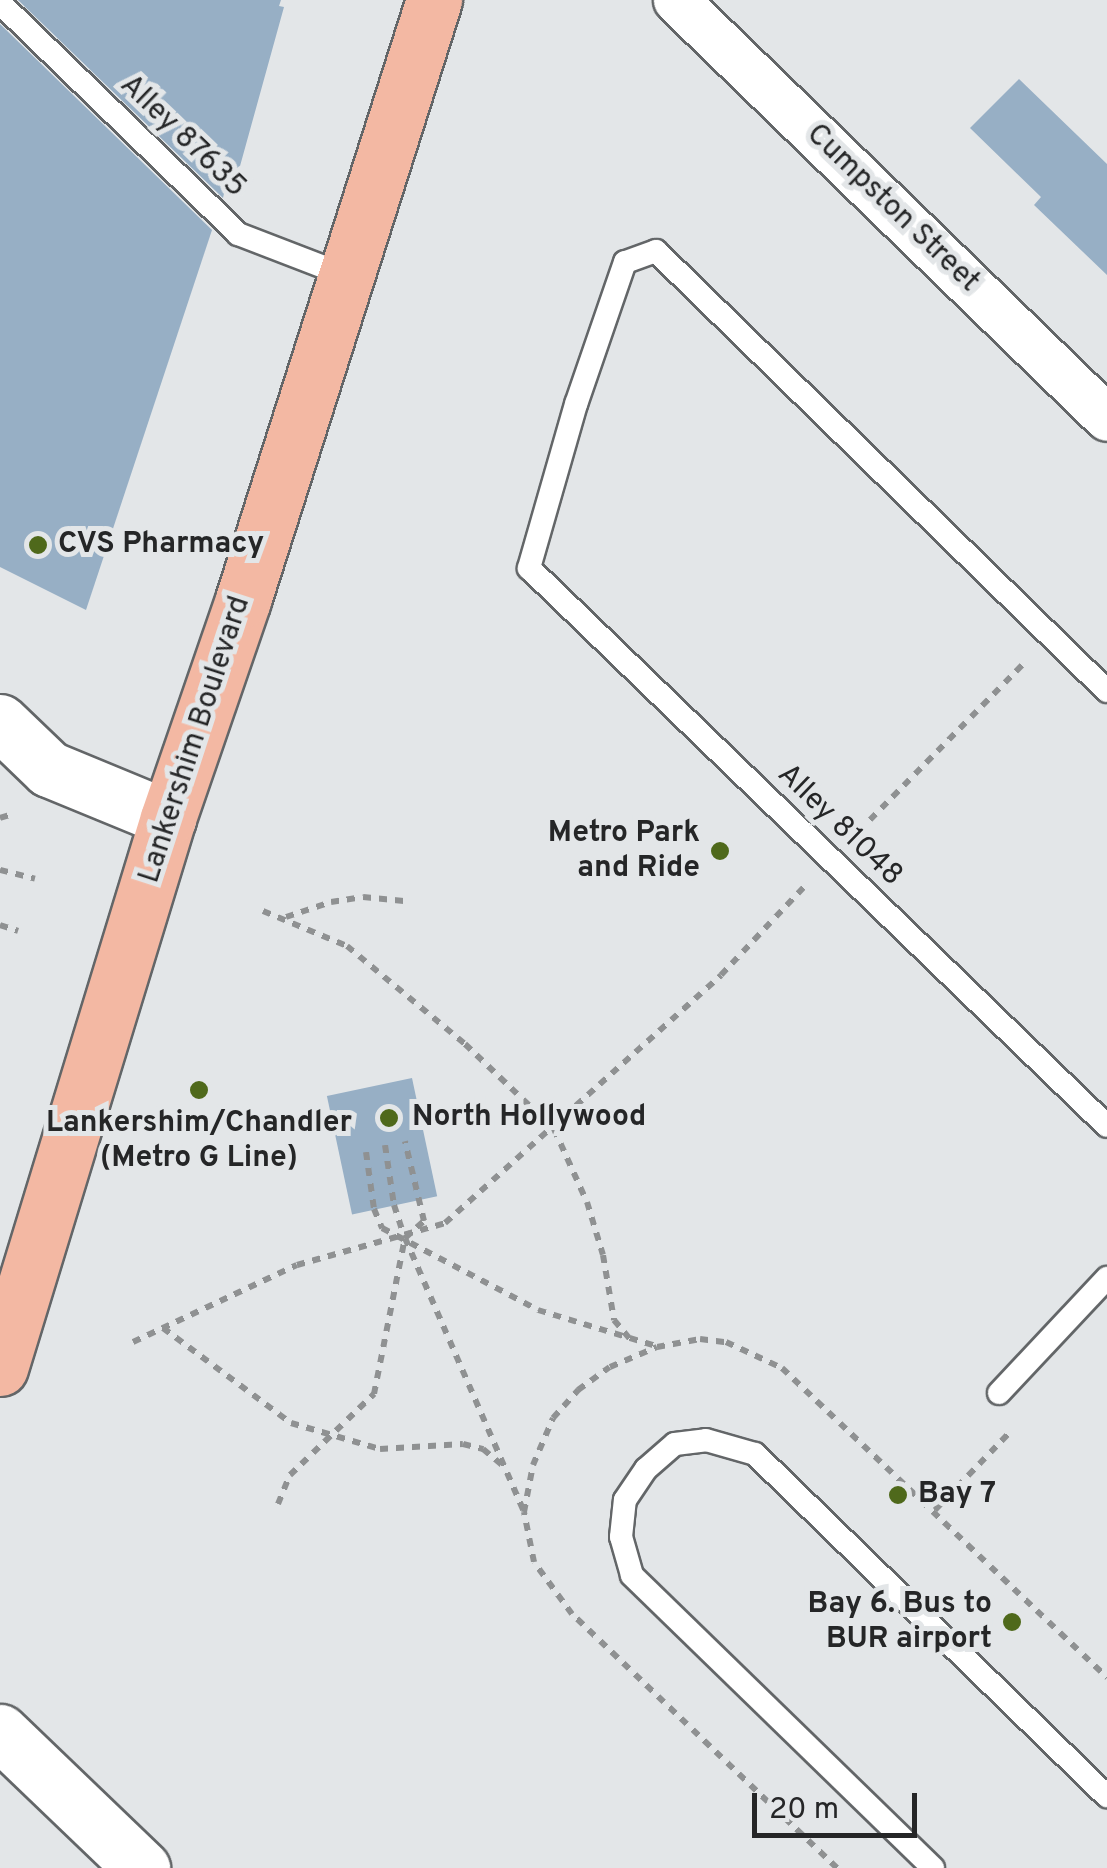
<!DOCTYPE html>
<style>
body{margin:0}
#map{position:relative;width:1107px;height:1868px;overflow:hidden;background:#e3e6e8;font-family:Overpass,sans-serif}
div>[style]{position:absolute}
[style*='--x']{left:calc(var(--x)*1px);top:calc(var(--y)*1px);width:calc(var(--w)*1px);rotate:calc(var(--a)*1deg)}
.building>*{inset:0;background:#97afc5;transform-origin:0 0}
.path>*{height:6px;margin-top:-3px;transform-origin:0;background:repeating-linear-gradient(90deg,#8f9192 0 8px,transparent 0 16px)}
.roads{filter:drop-shadow(2px 0 #636668) drop-shadow(-2px 0 #636668) drop-shadow(0 2px #636668) drop-shadow(0 -2px #636668)}
.lane>*{height:22px;margin:-11px;padding:0 11px;transform-origin:11px;border-radius:11px;background:#fff}
.street>*{height:45px;margin:-22.5px;padding:0 22.5px;transform-origin:22.5px;border-radius:22.5px;background:#fff}
.secondary>*{height:55px;margin:-27.5px;padding:0 27.5px;transform-origin:27.5px;border-radius:27.5px;background:#fff}
.primary>*{height:55px;margin:-27.5px;padding:0 27.5px;transform-origin:27.5px;border-radius:27.5px;background:#f3b8a3}
.dots>*{width:28px;height:28px;translate:-50% -50%;box-sizing:border-box;border:5px solid #e3e6e8;border-radius:50%}
span{translate:-50% -50%;white-space:nowrap;text-align:center;line-height:1.15;-webkit-text-stroke:10px #e3e6e8;paint-order:stroke}
.street-label{font-size:30px;color:#252627}
.poi-label{font-size:30px;color:#252627;font-weight:700}
.left{translate:0 -50%;text-align:left}
.right{translate:-100% -50%;text-align:right}
.scale{position:absolute;left:752px;top:1793px;width:165px;height:45px;box-sizing:border-box;border:5px solid #252627;border-top:0;padding-left:12px;font-size:30px;line-height:35px;white-space:nowrap;color:#252627;-webkit-text-stroke:8px #e3e6e8;paint-order:stroke}
</style>
<div id="map">
<div class="building">
<i style="clip-path:polygon(18px 0,281px 0,279px 6px,284px 7px,232px 195px,225px 189px,223px 198px)"></i>
<i style="clip-path:polygon(0 24px,212px 230px,86px 610px,0 567px)"></i>
<i style="clip-path:polygon(1019px 79px,1107px 164px,1107px 275px,1034px 205px,1041px 197px,970px 128px)"></i>
<i style="left:412px;top:1078px;width:121px;height:87px;rotate:78deg"></i>
</div>
<div class="path">
<i style="--x:0;--y:818;--w:14;--a:-17"></i>
<i style="--x:859;--y:831;--w:233;--a:-45.5"></i>
<i style="--x:0;--y:870;--w:36;--a:14"></i>
<i style="--x:263;--y:911;--w:91;--a:22.6"></i>
<i style="--x:347;--y:946;--w:153;--a:39.7"></i>
<i style="--x:465;--y:1044;--w:123;--a:43.7"></i>
<i style="--x:554;--y:1129;--w:80;--a:65.7"></i>
<i style="--x:587;--y:1202;--w:55;--a:73.2"></i>
<i style="--x:603;--y:1255;--w:66;--a:80.4"></i>
<i style="--x:614;--y:1320;--w:25;--a:50"></i>
<i style="--x:286;--y:917;--w:47;--a:-18.4"></i>
<i style="--x:331;--y:902;--w:32;--a:-9"></i>
<i style="--x:363;--y:897;--w:41;--a:5.6"></i>
<i style="--x:0;--y:925;--w:19;--a:18"></i>
<i style="--x:385;--y:1145;--w:61;--a:81.5"></i>
<i style="--x:394;--y:1205;--w:35;--a:72"></i>
<i style="--x:405;--y:1238;--w:299;--a:66.5"></i>
<i style="--x:366;--y:1152;--w:58;--a:82"></i>
<i style="--x:374;--y:1209;--w:21;--a:67"></i>
<i style="--x:382;--y:1228;--w:176;--a:27.7"></i>
<i style="--x:538;--y:1310;--w:123;--a:17"></i>
<i style="--x:163;--y:1328;--w:159;--a:36.6"></i>
<i style="--x:291;--y:1423;--w:93;--a:16.3"></i>
<i style="--x:380;--y:1449;--w:83;--a:-3.4"></i>
<i style="--x:463;--y:1444;--w:21;--a:14"></i>
<i style="--x:483;--y:1449;--w:26;--a:40"></i>
<i style="--x:133;--y:1342;--w:181;--a:-25.2"></i>
<i style="--x:297;--y:1265;--w:154;--a:-15.8"></i>
<i style="--x:445;--y:1223;--w:371;--a:-41.9"></i>
<i style="--x:721;--y:975;--w:122;--a:-46.7"></i>
<i style="--x:278;--y:1504;--w:31;--a:-68"></i>
<i style="--x:290;--y:1475;--w:117;--a:-44"></i>
<i style="--x:374;--y:1394;--w:159;--a:-78.8"></i>
<i style="--x:405;--y:1238;--w:25;--a:-42"></i>
<i style="--x:424;--y:1221;--w:82;--a:-103.4"></i>
<i style="--x:935;--y:1510;--w:108;--a:-46.1"></i>
<i style="--x:837;--y:1868;--w:367;--a:-136.2"></i>
<i style="--x:572;--y:1614;--w:64;--a:-126.2"></i>
<i style="--x:534;--y:1562;--w:51;--a:-101.3"></i>
<i style="--x:524;--y:1512;--w:48;--a:-79.2"></i>
<i style="--x:533;--y:1465;--w:51;--a:-66.9"></i>
<i style="--x:553;--y:1418;--w:38;--a:-48"></i>
<i style="--x:578;--y:1390;--w:39;--a:-36"></i>
<i style="--x:610;--y:1367;--w:51;--a:-23.1"></i>
<i style="--x:657;--y:1347;--w:44;--a:-10.5"></i>
<i style="--x:700;--y:1339;--w:26;--a:7"></i>
<i style="--x:726;--y:1342;--w:62;--a:24.9"></i>
<i style="--x:782;--y:1368;--w:449;--a:43.6"></i>
</div>
<div class="roads">
<div class="lane">
<i style="--x:0;--y:3;--w:332;--a:44.1"></i>
<i style="--x:238;--y:234;--w:115;--a:21"></i>
<i style="--x:1107;--y:691;--w:630;--a:-135.71"></i>
<i style="--x:656;--y:251;--w:33;--a:160"></i>
<i style="--x:625;--y:262;--w:150;--a:109"></i>
<i style="--x:576;--y:404;--w:171;--a:106"></i>
<i style="--x:529;--y:568;--w:803;--a:43.99"></i>
<i style="--x:999;--y:1393;--w:158;--a:-46.8"></i>
<i style="--x:933;--y:1868;--w:420;--a:-135.8"></i>
<i style="--x:632;--y:1575;--w:40;--a:-106"></i>
<i style="--x:621;--y:1537;--w:37;--a:-84"></i>
<i style="--x:625;--y:1500;--w:37;--a:-56"></i>
<i style="--x:646;--y:1469;--w:38;--a:-41"></i>
<i style="--x:675;--y:1444;--w:31;--a:-7"></i>
<i style="--x:706;--y:1440;--w:51;--a:15.9"></i>
<i style="--x:755;--y:1454;--w:491;--a:44.2"></i>
</div>
<div class="street">
<i style="--x:676;--y:0;--w:600;--a:44.12"></i>
</div>
<div class="secondary">
<i style="--x:0;--y:722;--w:68;--a:43.8"></i>
<i style="--x:49;--y:769;--w:129;--a:22.4"></i>
<i style="--x:0;--y:1732;--w:197;--a:43.8"></i>
</div>
<div class="primary">
<i style="--x:0;--y:1368;--w:575;--a:-73.01"></i>
<i style="--x:168;--y:818;--w:231;--a:-71"></i>
<i style="--x:243;--y:600;--w:630;--a:-72.34"></i>
</div>
</div>
<div class="dots">
<i style="left:38px;top:545px;background:#4f691b"></i>
<i style="left:720px;top:851px;background:#4f691b"></i>
<i style="left:199px;top:1090px;background:#4f691b"></i>
<i style="left:389px;top:1118px;background:#4f691b"></i>
<i style="left:898px;top:1495px;background:#4f691b"></i>
<i style="left:1012px;top:1622px;background:#4f691b"></i>
</div>
<div class="street-label">
<span style="left:182px;top:137px;rotate:44deg">Alley 87635</span>
<span style="left:892px;top:209px;rotate:44deg">Cumpston Street</span>
<span style="left:196px;top:740px;rotate:-72deg">Lankershim Boulevard</span>
<span style="left:839px;top:826px;rotate:44deg">Alley 81048</span>
</div>
<div class="poi-label">
<span class="left" style="left:58px;top:545px">CVS Pharmacy</span>
<span class="right" style="left:700px;top:851px">Metro Park<br>and Ride</span>
<span class="left" style="left:412px;top:1118px">North Hollywood</span>
<span style="left:199px;top:1141px">Lankershim/Chandler<br>(Metro G Line)</span>
<span class="left" style="left:918px;top:1495px">Bay 7</span>
<span class="right" style="left:992px;top:1622px">Bay 6. Bus to<br>BUR airport</span>
</div>
<div class="scale">20 m</div>
</div>
